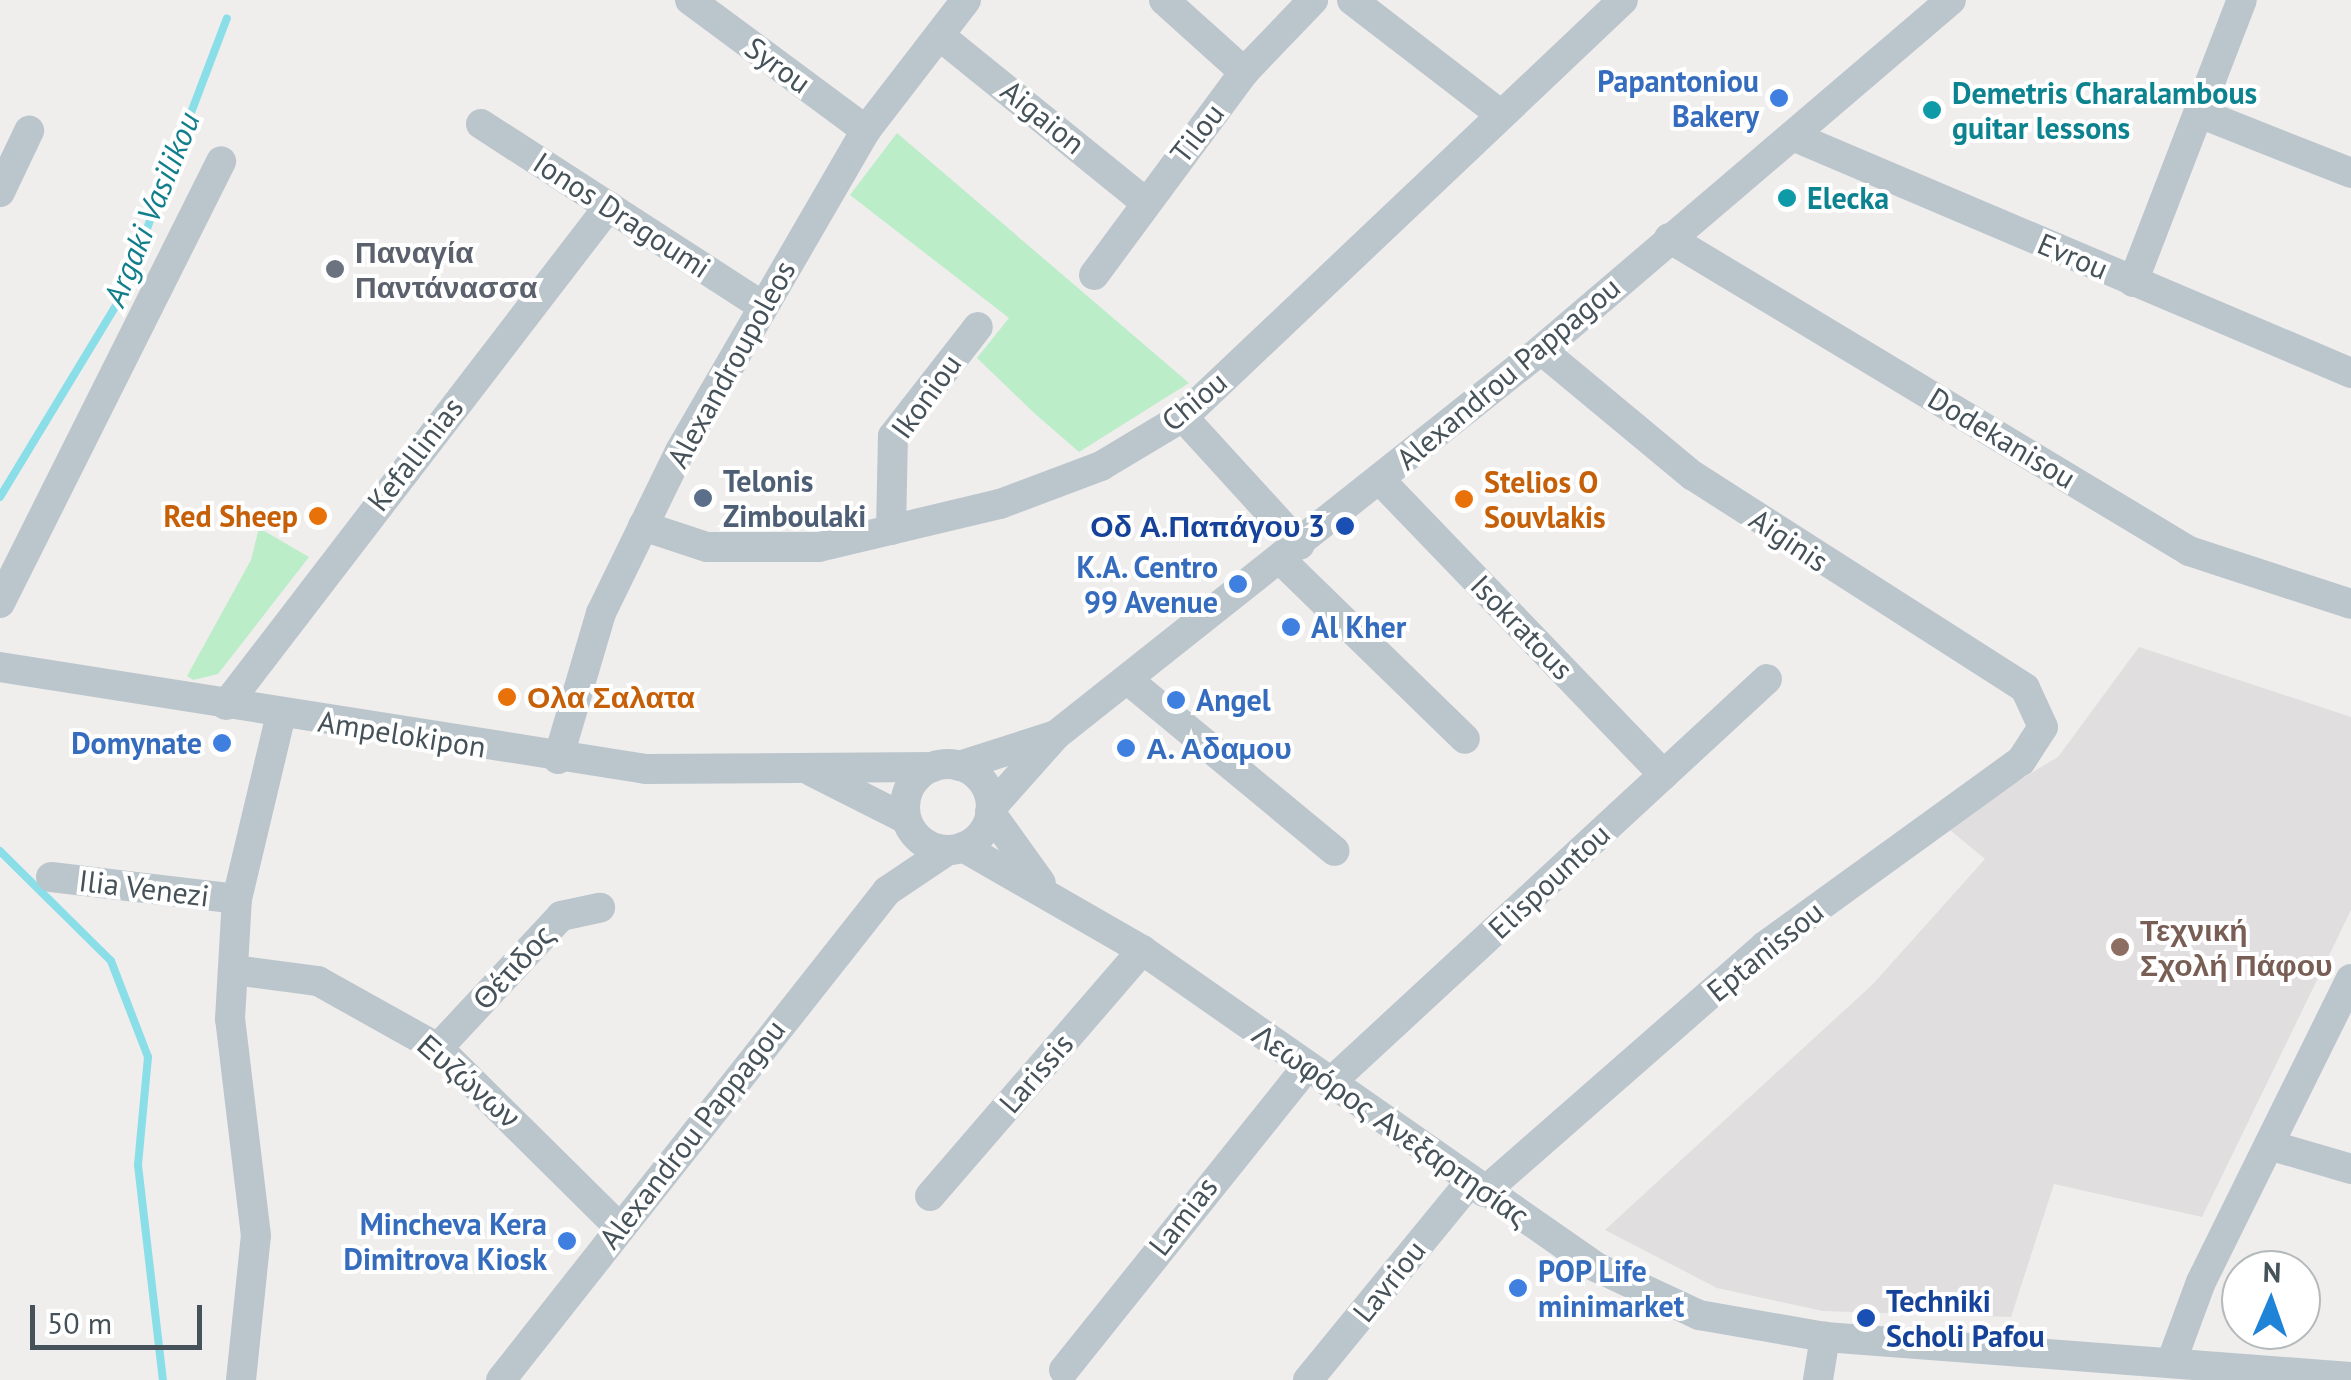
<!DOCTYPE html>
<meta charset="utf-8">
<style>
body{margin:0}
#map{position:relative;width:2351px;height:1380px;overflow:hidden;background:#f0eded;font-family:"PT Sans",sans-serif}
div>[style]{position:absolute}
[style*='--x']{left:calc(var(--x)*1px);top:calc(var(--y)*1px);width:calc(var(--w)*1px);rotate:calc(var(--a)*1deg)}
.education>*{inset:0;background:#e0dede}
.green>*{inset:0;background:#bcedc9}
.stream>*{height:8px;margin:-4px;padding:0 4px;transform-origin:4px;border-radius:4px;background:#8adee8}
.minor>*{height:30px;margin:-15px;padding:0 15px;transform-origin:15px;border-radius:15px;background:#bbc6cc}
.minor>.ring{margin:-15px;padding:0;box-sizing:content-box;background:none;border:30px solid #bbc6cc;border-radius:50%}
.dots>*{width:28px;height:28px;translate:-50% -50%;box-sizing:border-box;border:5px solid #fff;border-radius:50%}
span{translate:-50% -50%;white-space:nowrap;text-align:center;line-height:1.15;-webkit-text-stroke:8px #fff;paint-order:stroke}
.street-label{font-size:30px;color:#465259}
.shop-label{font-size:30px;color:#366cbe;font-weight:700}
.right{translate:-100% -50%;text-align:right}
.left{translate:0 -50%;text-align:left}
.culture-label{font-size:30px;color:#0d838f;font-weight:700}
.worship-label{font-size:30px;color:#5b616d;font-weight:700}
.service-label{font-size:30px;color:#4e5e75;font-weight:700}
.food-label{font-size:30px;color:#c56008;font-weight:700}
.transit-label{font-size:30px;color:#164399;font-weight:700}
.education-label{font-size:30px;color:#785e54;font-weight:700}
.water-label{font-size:32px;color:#117f8b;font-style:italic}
.north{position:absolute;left:2221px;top:1250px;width:100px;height:100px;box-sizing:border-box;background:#fff;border:2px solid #b5babd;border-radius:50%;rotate:2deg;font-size:28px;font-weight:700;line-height:40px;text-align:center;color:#465259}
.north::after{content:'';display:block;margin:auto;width:35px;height:45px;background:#1f83d7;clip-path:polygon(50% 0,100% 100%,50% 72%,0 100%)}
.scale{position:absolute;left:30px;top:1305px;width:172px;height:45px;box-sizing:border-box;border:5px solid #465259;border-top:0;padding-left:12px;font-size:30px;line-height:35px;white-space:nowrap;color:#465259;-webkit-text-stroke:8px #fff;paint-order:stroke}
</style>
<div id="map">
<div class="education">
<i style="clip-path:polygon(2139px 647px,2351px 717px,2351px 910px,2202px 1217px,2054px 1184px,2011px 1317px,1823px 1311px,1717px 1288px,1605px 1230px,1873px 984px,1985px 859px,1944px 825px,2058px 757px)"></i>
</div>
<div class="green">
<i style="clip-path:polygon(897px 133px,1189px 383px,1079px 452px,1033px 412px,977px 358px,1009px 318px,850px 195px)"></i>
<i style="clip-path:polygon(259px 528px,309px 557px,218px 674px,193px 680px,187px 676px,251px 560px)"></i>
</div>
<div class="stream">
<i style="--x:0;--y:497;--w:234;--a:-58.8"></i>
<i style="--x:121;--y:297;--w:298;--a:-69.2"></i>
<i style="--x:0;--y:851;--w:156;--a:44.7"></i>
<i style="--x:111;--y:961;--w:103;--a:68.9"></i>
<i style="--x:148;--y:1057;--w:108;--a:95.3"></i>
<i style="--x:138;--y:1165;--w:216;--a:83.4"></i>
</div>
<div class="minor">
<i style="--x:690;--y:0;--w:219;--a:36.5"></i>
<i style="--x:1164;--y:0;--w:108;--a:42"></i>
<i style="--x:1352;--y:0;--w:187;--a:37.6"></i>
<i style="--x:940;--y:36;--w:262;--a:39"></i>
<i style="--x:2202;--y:114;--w:160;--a:21.6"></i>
<i style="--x:481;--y:124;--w:335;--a:32.9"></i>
<i style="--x:1795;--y:137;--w:604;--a:23"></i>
<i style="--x:0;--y:192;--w:68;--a:-64.6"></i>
<i style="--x:1669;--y:238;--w:607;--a:31.04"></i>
<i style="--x:2189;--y:551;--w:170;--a:18.1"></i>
<i style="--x:1094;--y:275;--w:252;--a:-53.5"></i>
<i style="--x:1244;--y:72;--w:100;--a:-46.2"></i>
<i style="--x:2133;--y:282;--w:302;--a:-68.9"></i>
<i style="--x:1183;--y:417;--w:173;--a:47.6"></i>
<i style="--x:1380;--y:480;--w:409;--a:46.1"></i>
<i style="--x:643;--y:526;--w:67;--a:18.2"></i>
<i style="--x:707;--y:547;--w:112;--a:0"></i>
<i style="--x:819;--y:547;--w:186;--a:-13.4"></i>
<i style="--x:1000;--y:504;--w:108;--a:-20.6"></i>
<i style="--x:1101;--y:466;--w:96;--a:-30.9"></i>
<i style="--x:1183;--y:417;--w:606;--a:-43.46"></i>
<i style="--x:891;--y:530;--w:94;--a:-88.8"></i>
<i style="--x:893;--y:436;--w:138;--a:-52.1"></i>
<i style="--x:1282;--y:561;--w:255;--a:44.2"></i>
<i style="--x:0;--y:603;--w:494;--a:-63.4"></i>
<i style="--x:0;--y:667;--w:654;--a:8.97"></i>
<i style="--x:646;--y:769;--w:287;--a:-0.4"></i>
<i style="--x:1128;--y:680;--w:268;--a:39.6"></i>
<i style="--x:226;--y:705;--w:629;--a:-52.49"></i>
<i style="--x:558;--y:759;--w:152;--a:-73.6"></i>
<i style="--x:601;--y:613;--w:180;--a:-64"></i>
<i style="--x:680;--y:451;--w:371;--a:-59.9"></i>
<i style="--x:866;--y:130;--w:164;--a:-52.4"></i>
<i class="ring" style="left:905px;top:764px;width:56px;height:56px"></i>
<i style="--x:959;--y:766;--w:99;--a:-17.7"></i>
<i style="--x:811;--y:771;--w:106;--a:26.8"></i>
<i style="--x:991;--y:808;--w:98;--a:-48.3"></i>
<i style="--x:1056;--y:735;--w:619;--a:-38.44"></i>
<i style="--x:1541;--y:350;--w:539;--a:-40.49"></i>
<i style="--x:990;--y:812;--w:87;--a:54.3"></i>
<i style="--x:963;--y:847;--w:207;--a:29.9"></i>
<i style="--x:1142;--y:950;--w:554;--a:34.92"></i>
<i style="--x:1596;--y:1267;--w:114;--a:25"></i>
<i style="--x:1699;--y:1315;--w:128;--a:9.9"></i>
<i style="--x:1825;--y:1337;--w:528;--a:4.35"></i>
<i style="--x:51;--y:877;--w:187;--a:6.7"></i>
<i style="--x:233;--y:970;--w:86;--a:7.4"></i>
<i style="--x:318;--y:981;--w:137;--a:29.2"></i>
<i style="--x:438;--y:1048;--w:255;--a:44.7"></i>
<i style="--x:438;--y:1048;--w:180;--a:-47"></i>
<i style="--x:561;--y:916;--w:40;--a:-12"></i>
<i style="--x:1330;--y:1083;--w:595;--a:-42.75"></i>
<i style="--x:2269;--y:1145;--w:85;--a:16.3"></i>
<i style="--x:1484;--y:1192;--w:373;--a:-41.2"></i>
<i style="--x:1765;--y:946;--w:316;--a:-35.9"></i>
<i style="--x:2021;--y:761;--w:40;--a:-57.1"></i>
<i style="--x:2043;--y:727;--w:43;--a:-114.8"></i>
<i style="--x:2025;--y:688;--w:394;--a:-147.4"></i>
<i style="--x:1693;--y:476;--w:197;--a:-140.3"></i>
<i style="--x:930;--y:1196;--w:325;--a:-49.2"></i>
<i style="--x:2171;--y:1363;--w:86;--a:-69.7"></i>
<i style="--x:2201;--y:1282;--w:338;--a:-63.7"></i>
<i style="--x:1064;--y:1370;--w:388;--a:-51.3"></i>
<i style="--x:241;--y:1380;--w:145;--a:-84.1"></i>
<i style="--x:256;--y:1236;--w:219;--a:-96.8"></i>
<i style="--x:230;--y:1019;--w:120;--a:-86.7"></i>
<i style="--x:237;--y:899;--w:189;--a:-76.6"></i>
<i style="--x:501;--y:1380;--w:623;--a:-51.71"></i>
<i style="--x:887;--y:891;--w:73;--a:-33.9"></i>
<i style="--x:1308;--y:1380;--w:256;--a:-50.7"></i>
<i style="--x:1818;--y:1380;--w:44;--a:-80.8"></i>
</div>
<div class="dots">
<i style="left:1779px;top:98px;background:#3f7fe0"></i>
<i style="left:1932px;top:110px;background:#0f9aa8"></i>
<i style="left:1787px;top:198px;background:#0f9aa8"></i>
<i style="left:335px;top:269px;background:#6b7280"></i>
<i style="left:703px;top:498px;background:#5c6f8a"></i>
<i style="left:1464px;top:499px;background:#e8710a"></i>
<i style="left:318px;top:516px;background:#e8710a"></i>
<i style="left:1345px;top:526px;background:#1a4fb4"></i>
<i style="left:1238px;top:584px;background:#3f7fe0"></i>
<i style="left:1291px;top:627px;background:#3f7fe0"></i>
<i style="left:507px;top:697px;background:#e8710a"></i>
<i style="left:1176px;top:700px;background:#3f7fe0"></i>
<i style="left:222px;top:743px;background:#3f7fe0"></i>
<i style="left:1126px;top:748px;background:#3f7fe0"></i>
<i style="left:2120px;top:947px;background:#8d6e63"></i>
<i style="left:567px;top:1241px;background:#3f7fe0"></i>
<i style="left:1518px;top:1288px;background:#3f7fe0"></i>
<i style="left:1866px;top:1318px;background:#1a4fb4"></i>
</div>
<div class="street-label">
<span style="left:778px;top:65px;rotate:36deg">Syrou</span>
<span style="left:1043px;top:117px;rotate:39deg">Aigaion</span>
<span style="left:1197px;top:133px;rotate:-52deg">Tilou</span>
<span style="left:622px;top:215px;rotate:33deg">Ionos Dragoumi</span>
<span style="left:2073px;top:256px;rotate:23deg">Evrou</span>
<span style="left:731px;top:364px;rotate:-61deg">Alexandroupoleos</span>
<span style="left:1508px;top:373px;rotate:-40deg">Alexandrou Pappagou</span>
<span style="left:926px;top:396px;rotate:-54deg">Ikoniou</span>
<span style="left:1194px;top:401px;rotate:-40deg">Chiou</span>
<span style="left:2002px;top:438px;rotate:31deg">Dodekanisou</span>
<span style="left:415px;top:454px;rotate:-52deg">Kefallinias</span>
<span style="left:1789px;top:540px;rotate:34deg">Aiginis</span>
<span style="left:1522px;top:627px;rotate:46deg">Isokratous</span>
<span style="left:402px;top:734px;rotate:9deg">Ampelokipon</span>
<span style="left:1549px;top:881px;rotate:-43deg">Elispountou</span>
<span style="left:144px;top:888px;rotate:7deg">Ilia Venezi</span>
<span style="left:1765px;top:951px;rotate:-39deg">Eptanissou</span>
<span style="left:513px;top:967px;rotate:-47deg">Θέτιδος</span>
<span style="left:1036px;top:1073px;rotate:-49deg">Larissis</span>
<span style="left:469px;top:1081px;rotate:41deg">Ευζώνων</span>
<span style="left:1391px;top:1125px;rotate:35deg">Λεωφόρος Ανεξαρτησίας</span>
<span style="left:692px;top:1134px;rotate:-52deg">Alexandrou Pappagou</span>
<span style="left:1183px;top:1216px;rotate:-52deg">Lamias</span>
<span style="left:1389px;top:1281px;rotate:-51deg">Lavriou</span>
</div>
<div class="shop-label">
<span class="right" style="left:1759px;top:98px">Papantoniou<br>Bakery</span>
<span class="right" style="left:1218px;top:584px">K.A. Centro<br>99 Avenue</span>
<span class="left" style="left:1311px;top:627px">Al Kher</span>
<span class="left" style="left:1196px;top:700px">Angel</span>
<span class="right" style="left:202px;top:743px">Domynate</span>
<span class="left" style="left:1146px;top:748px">Α. Αδαμου</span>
<span class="right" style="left:547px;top:1241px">Mincheva Kera<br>Dimitrova Kiosk</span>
<span class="left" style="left:1538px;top:1288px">POP Life<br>minimarket</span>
</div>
<div class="culture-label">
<span class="left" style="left:1952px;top:110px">Demetris Charalambous<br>guitar lessons</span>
<span class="left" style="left:1807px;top:198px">Elecka</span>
</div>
<div class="worship-label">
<span class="left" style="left:355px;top:269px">Παναγία<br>Παντάνασσα</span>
</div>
<div class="service-label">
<span class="left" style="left:723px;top:498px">Telonis<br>Zimboulaki</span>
</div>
<div class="food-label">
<span class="left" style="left:1484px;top:499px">Stelios O<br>Souvlakis</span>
<span class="right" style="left:298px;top:516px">Red Sheep</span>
<span class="left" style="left:527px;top:697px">Ολα Σαλατα</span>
</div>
<div class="transit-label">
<span class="right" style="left:1325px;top:526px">Οδ Α.Παπάγου 3</span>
<span class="left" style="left:1886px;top:1318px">Techniki<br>Scholi Pafou</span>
</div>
<div class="education-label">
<span class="left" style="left:2140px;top:947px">Τεχνική<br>Σχολή Πάφου</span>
</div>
<div class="water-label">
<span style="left:151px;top:209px;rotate:-68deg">Argaki Vasilikou</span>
</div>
<div class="north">N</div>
<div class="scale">50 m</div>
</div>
